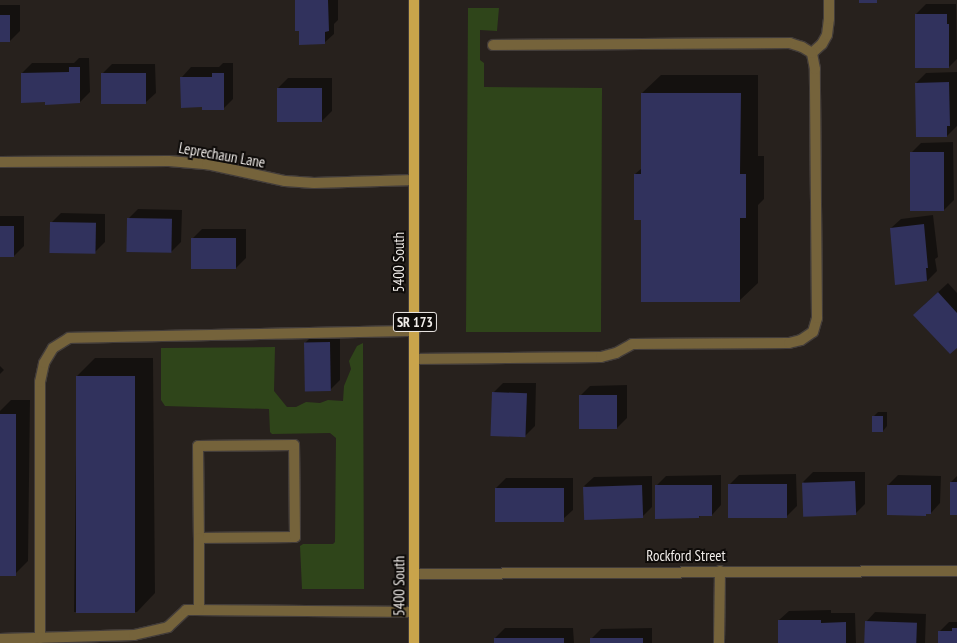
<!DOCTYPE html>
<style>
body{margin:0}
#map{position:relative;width:957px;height:643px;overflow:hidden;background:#27211d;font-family:"PT Sans Narrow",sans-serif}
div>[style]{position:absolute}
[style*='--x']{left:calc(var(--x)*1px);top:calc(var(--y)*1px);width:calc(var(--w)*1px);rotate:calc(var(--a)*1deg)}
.green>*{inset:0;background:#2f451a}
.shadow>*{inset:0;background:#0007}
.building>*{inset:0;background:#31325d;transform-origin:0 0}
.roads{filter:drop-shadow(1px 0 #433d3a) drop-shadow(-1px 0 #433d3a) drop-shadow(0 1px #433d3a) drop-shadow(0 -1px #433d3a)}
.service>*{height:10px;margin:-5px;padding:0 5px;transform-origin:5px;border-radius:5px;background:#75633b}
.minor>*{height:10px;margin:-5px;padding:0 5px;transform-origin:5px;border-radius:5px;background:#75633b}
.primary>*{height:10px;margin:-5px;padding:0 5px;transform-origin:5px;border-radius:5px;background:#c9a44b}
span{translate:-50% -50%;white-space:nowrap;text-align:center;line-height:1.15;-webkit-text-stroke:4px #0e0b09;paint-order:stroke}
.shield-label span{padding:1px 3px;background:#0e0b09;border:1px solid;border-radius:3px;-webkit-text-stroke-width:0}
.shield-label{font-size:14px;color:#f0ece9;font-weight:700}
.street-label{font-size:15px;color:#f0ece9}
</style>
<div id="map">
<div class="green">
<i style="clip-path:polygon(468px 8px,499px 8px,497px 31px,480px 30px,480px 60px,484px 63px,484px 87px,602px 88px,601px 332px,466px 332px)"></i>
<i style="clip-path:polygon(363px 343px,364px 589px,302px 589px,300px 546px,303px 544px,333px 544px,335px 542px,336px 438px,330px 433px,272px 434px,270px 432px,269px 409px,165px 406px,161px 400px,161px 348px,275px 347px,274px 391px,287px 407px,296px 407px,306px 402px,320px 403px,328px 400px,343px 401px,344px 386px,351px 369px,349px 361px,357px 346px)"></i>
</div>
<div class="shadow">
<i style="clip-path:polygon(296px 0,338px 0,338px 20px,334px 24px,334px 34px,324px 43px)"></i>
<i style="clip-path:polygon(926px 4px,956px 4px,957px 59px,949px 67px,916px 67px,916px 14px)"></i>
<i style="clip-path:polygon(0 5px,20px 5px,20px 31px,10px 41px,0 41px)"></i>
<i style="clip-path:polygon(79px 58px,89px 58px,90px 92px,80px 102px,22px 102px,22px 73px,32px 63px,74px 63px)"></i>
<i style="clip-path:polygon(223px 63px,233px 63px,233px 99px,223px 109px,203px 106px,182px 77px,191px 67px,219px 67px)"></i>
<i style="clip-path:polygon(112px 64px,155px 64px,156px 93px,146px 102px,102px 74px)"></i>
<i style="clip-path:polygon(957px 72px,957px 126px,947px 136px,917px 136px,916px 83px,926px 73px)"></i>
<i style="clip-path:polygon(661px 75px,758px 75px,758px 156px,764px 156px,764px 199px,758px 205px,758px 283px,739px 301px,642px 219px,635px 174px,642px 168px,642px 93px)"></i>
<i style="clip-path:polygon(288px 78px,332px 78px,332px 111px,322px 121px,278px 88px)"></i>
<i style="clip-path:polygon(953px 142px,954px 200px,944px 210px,911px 210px,911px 153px,921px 143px)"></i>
<i style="clip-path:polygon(138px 209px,182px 210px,181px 242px,171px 252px,127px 251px,128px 219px)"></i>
<i style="clip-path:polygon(61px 213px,105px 214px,105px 242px,95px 252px,51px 223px)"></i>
<i style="clip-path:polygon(933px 215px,938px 257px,935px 259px,937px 271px,927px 281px,891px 228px,901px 219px)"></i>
<i style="clip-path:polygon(0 216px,24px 216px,24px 246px,14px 256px,0 256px)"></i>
<i style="clip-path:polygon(202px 229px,246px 229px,246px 258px,236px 268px,192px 239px)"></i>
<i style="clip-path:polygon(948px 283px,957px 293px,957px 346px,924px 305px)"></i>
<i style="clip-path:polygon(315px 333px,340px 333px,340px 380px,330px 390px,305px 343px)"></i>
<i style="clip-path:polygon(95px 358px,153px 358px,155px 593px,137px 612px,74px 612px,77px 376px)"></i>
<i style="clip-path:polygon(0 366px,4px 370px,0 374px)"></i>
<i style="clip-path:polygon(503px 383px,536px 383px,535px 426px,525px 436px,493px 393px)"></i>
<i style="clip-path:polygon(627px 385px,627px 418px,617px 428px,580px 396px,590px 386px)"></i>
<i style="clip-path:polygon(11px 400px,30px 400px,28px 561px,14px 575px,0 575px,0 411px)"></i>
<i style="clip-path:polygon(878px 412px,887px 412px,887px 426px,883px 431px,873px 417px)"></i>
<i style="clip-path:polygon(813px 472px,865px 472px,865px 504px,855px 514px,803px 482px)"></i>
<i style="clip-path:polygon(796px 474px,797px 506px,787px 516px,729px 485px,739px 475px)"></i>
<i style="clip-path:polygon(721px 475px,721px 505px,712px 515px,701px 515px,699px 517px,656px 486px,666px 476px)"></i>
<i style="clip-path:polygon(898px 475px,941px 476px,940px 503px,931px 513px,888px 485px)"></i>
<i style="clip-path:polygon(652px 476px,652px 507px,642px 517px,584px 486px,594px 477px)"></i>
<i style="clip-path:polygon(957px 476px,957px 514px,951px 482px)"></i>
<i style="clip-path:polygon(506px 478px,573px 478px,573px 510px,563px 519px,496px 488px)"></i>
<i style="clip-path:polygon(831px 610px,831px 613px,855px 613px,856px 643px,779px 643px,779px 620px,789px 611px)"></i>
<i style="clip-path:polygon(875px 612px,926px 614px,925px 643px,865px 643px,866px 622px)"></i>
<i style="clip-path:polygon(949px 622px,957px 622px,957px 643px,940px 643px,939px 632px)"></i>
<i style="clip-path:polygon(505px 628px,573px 628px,574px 643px,495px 643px,495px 638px)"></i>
<i style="clip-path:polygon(652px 628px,652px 643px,591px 643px,591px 639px,601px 629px)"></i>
</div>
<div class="building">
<i style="clip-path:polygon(295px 0,328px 0,329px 31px,325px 32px,325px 44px,299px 45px,299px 31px,295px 31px)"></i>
<i style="left:859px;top:0;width:18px;height:3px"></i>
<i style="clip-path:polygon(915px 14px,947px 14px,947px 24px,949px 24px,949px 68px,915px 68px)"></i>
<i style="left:0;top:15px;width:10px;height:27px"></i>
<i style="clip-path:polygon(69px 67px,80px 67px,80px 103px,45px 105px,45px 102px,21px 103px,21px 73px,69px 72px)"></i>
<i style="left:101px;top:73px;width:45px;height:31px"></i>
<i style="clip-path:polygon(212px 73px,224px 73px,224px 110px,202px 110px,202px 107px,181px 108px,180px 77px,212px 77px)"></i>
<i style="clip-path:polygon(949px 82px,950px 126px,947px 126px,947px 137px,916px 137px,915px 83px)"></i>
<i style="left:277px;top:88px;width:45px;height:34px"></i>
<i style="clip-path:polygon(641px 93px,741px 93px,740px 174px,746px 174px,746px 218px,740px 218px,740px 302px,641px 302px,641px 220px,634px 220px,634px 174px,641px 174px)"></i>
<i style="left:944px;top:152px;width:59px;height:34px;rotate:90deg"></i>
<i style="left:127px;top:218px;width:45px;height:34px;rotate:1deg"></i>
<i style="left:50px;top:222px;width:46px;height:31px;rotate:1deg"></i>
<i style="clip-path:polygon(924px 224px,928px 268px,926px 268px,927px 281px,895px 285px,890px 228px)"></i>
<i style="left:0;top:226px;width:14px;height:31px"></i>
<i style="left:191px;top:238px;width:45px;height:31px"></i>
<i style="clip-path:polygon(938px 292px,957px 313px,957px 348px,950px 354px,913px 315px)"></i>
<i style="left:330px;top:342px;width:49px;height:26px;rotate:89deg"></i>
<i style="left:76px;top:376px;width:59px;height:237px"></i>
<i style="left:492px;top:392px;width:35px;height:44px;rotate:2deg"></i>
<i style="left:579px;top:395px;width:38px;height:34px"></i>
<i style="left:0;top:414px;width:16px;height:162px"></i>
<i style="left:872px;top:416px;width:11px;height:16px"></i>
<i style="left:855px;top:481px;width:34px;height:53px;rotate:88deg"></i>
<i style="left:950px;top:482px;width:7px;height:33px"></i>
<i style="left:728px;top:484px;width:59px;height:34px"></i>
<i style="left:642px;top:485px;width:33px;height:59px;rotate:88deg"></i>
<i style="clip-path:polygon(655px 485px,712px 485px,712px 516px,699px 516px,699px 518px,655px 519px)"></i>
<i style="clip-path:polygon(887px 485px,931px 485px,931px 514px,926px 514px,926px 516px,887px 515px)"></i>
<i style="left:495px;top:488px;width:69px;height:34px"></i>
<i style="clip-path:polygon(778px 620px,821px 620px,821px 623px,846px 622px,846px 643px,778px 643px)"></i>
<i style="left:865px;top:621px;width:52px;height:22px;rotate:2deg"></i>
<i style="clip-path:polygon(952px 628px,957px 628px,957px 643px,938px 643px,938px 631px,952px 631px)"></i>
<i style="left:494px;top:638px;width:70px;height:5px"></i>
<i style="left:590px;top:638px;width:53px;height:5px"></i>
</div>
<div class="roads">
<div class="service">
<i style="--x:812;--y:53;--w:13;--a:-42"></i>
<i style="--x:822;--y:44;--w:10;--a:-61"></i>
<i style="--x:827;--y:35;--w:16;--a:-83"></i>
<i style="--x:829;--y:19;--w:19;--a:-90"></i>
<i style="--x:414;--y:359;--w:187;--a:-0.6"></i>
<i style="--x:601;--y:357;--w:16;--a:-15"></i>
<i style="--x:616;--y:353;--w:18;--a:-29"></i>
<i style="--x:632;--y:344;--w:157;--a:-0.4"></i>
<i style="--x:789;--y:343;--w:12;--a:-14"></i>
<i style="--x:801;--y:340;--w:14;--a:-34"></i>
<i style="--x:813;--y:332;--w:15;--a:-74"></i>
<i style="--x:817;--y:318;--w:249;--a:-90.5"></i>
<i style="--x:815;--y:69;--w:16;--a:-101"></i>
<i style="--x:812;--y:53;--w:12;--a:-149"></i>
<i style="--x:802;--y:47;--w:13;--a:-162"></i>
<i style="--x:790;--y:43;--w:297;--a:179.6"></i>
<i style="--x:199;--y:538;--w:96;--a:-0.6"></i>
<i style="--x:295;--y:537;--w:92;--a:-90.6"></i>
<i style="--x:294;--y:445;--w:96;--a:179.4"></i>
<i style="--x:198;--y:446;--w:92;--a:89.4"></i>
<i style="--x:199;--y:538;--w:72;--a:90"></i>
<i style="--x:199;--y:610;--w:215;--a:0.5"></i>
<i style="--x:40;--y:638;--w:256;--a:-90"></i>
<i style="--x:40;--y:382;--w:19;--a:-78"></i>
<i style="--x:44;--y:363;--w:17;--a:-59"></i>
<i style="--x:53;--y:348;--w:19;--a:-32"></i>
<i style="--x:69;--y:338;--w:346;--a:-1.2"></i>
<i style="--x:0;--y:639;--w:134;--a:-1.7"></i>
<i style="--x:134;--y:635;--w:35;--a:-13"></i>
<i style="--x:168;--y:627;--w:25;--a:-43"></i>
<i style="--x:186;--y:610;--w:13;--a:0"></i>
</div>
<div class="minor">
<i style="--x:0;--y:162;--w:169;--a:-0.3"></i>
<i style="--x:169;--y:161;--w:38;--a:5"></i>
<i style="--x:207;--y:164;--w:80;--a:12.3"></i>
<i style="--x:285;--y:181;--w:29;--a:4"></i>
<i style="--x:314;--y:183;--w:100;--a:-1.7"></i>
<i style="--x:414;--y:574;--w:543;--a:-0.32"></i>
<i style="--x:719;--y:643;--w:72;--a:-89.2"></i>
</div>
<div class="primary">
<i style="--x:414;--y:0;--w:643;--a:90"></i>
</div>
</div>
<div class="shield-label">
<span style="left:415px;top:322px">SR 173</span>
</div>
<div class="street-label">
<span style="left:222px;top:155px;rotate:10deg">Leprechaun Lane</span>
<span style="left:399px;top:262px;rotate:-90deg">5400 South</span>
<span style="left:686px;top:556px">Rockford Street</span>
<span style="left:399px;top:586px;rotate:-90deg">5400 South</span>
</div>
</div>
